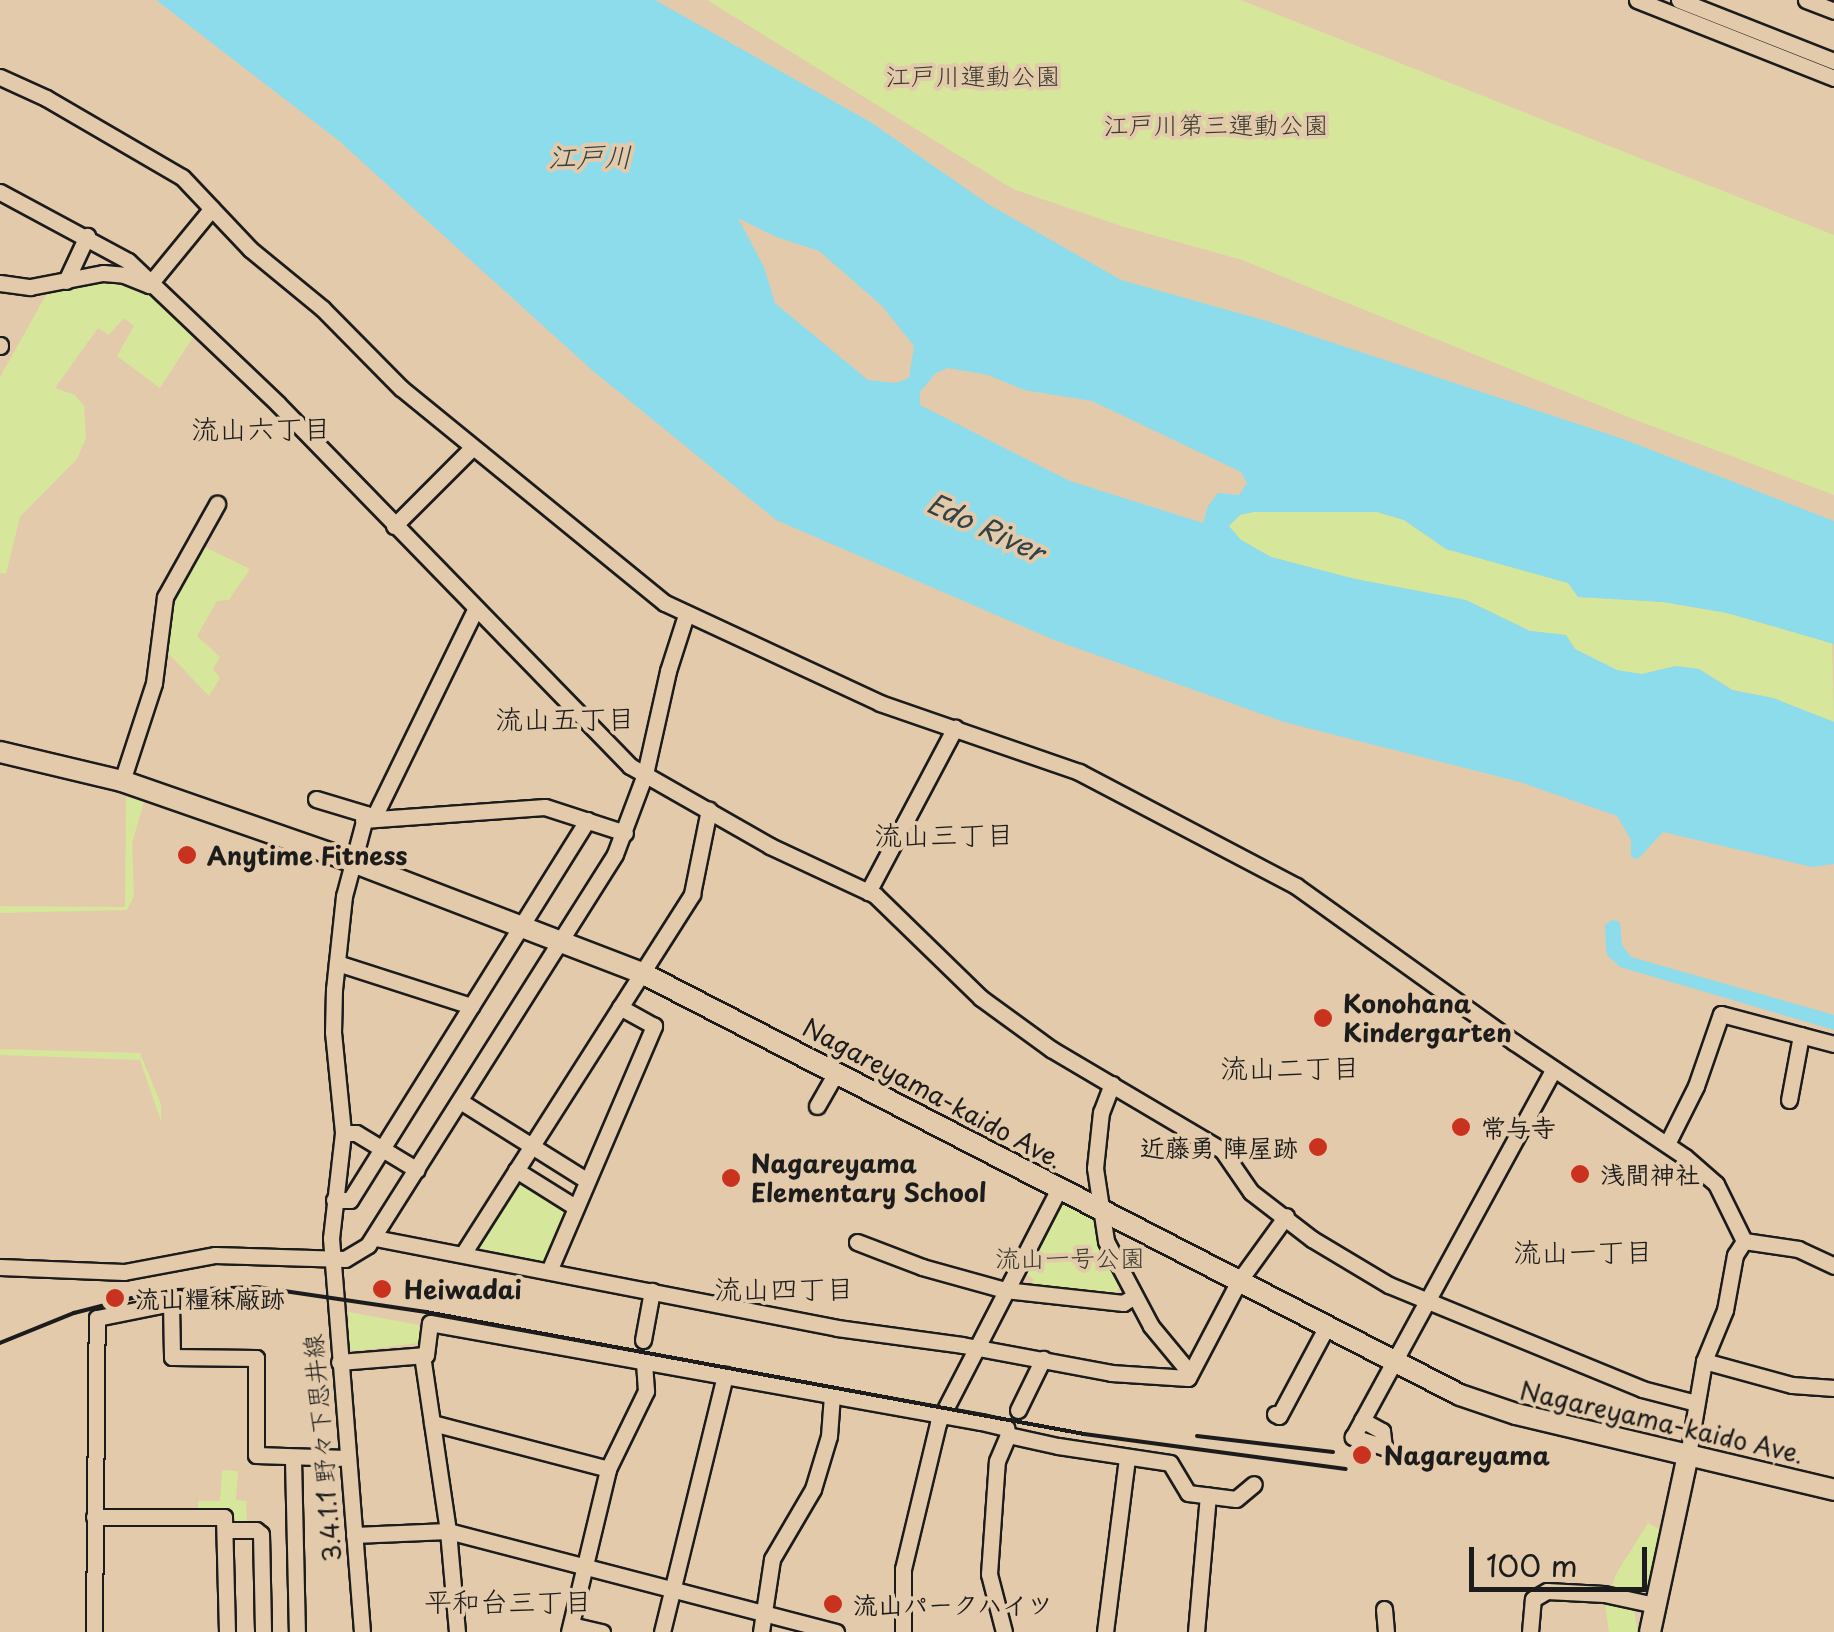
<!DOCTYPE html>
<meta charset="utf-8">
<style>
body{margin:0}
#map{position:relative;width:1834px;height:1632px;overflow:hidden;background:#e3caab;font-family:"Playpen Sans","Klee One",sans-serif}
div>[style]{position:absolute}
[style*='--x']{left:calc(var(--x)*1px);top:calc(var(--y)*1px);width:calc(var(--w)*1px);rotate:calc(var(--a)*1deg)}
.green>*{inset:0;background:#d6e69a}
.water>*{inset:0;background:#8ddceb}
.roads{filter:drop-shadow(2px 0 #1c1c1c) drop-shadow(-2px 0 #1c1c1c) drop-shadow(0 2px #1c1c1c) drop-shadow(0 -2px #1c1c1c)}
.minor>*{height:15px;margin:-7.5px;padding:0 7.5px;transform-origin:7.5px;border-radius:7.5px;background:#e3caab}
.major>*{height:20px;margin:-10px;padding:0 10px;transform-origin:10px;border-radius:10px;background:#e3caab}
.rail>*{height:4px;margin:-2px;padding:0 2px;transform-origin:2px;border-radius:2px;background:#1c1c1c}
.dots>*{width:28px;height:28px;translate:-50% -50%;box-sizing:border-box;border:5px solid #e3caab;border-radius:50%}
span{translate:-50% -50%;white-space:nowrap;text-align:center;line-height:1.15;-webkit-text-stroke:8px #e3caab;paint-order:stroke}
.park-label{font-size:25px;color:#383a2f}
.poi-label{font-size:25px;color:#1c1c1c;font-weight:700}
.left{translate:0 -50%;text-align:left}
.right{translate:-100% -50%;text-align:right}
.street-label{font-size:25px;color:#1c1c1c}
.water-label{font-size:28px;color:#334245;font-style:italic}
.neighbourhood-label{font-size:28px;color:#1c1c1c}
.scale{position:absolute;left:1469px;top:1547px;width:178px;height:45px;box-sizing:border-box;border:5px solid #1c1c1c;border-top:0;padding-left:12px;font-size:30px;line-height:35px;white-space:nowrap;color:#1c1c1c;-webkit-text-stroke:8px #e3caab;paint-order:stroke}
</style>
<div id="map">
<div class="green">
<i style="clip-path:polygon(707px 0,1241px 0,1834px 235px,1834px 495px,1633px 419px,1242px 260px,1121px 226px,1013px 189px)"></i>
<i style="clip-path:polygon(122px 277px,155px 293px,195px 334px,160px 388px,117px 356px,134px 326px,124px 318px,109px 335px,98px 328px,55px 388px,75px 395px,84px 406px,86px 438px,77px 459px,20px 517px,6px 574px,0 573px,0 377px,50px 288px)"></i>
<i style="clip-path:polygon(1253px 512px,1377px 512px,1404px 520px,1446px 549px,1568px 583px,1578px 597px,1663px 602px,1727px 613px,1832px 643px,1834px 722px,1773px 698px,1733px 690px,1699px 669px,1676px 666px,1642px 674px,1617px 671px,1575px 649px,1566px 635px,1530px 631px,1466px 600px,1355px 579px,1271px 557px,1241px 540px,1228px 526px,1240px 515px)"></i>
<i style="clip-path:polygon(203px 546px,250px 569px,229px 600px,217px 601px,197px 636px,220px 657px,213px 669px,220px 678px,209px 696px,166px 651px,173px 597px)"></i>
<i style="clip-path:polygon(126px 797px,144px 802px,132px 843px,134px 896px,127px 910px,0 913px,0 906px,125px 907px)"></i>
<i style="clip-path:polygon(0 1049px,140px 1053px,161px 1104px,161px 1121px,140px 1060px,0 1055px)"></i>
<i style="clip-path:polygon(516px 1178px,569px 1211px,547px 1261px,541px 1264px,473px 1246px)"></i>
<i style="clip-path:polygon(1067px 1203px,1092px 1216px,1119px 1288px,1114px 1296px,1030px 1286px,1034px 1279px,1024px 1273px,1059px 1204px)"></i>
<i style="clip-path:polygon(349px 1312px,419px 1325px,419px 1343px,354px 1351px,349px 1348px)"></i>
<i style="clip-path:polygon(222px 1470px,238px 1471px,236px 1500px,246px 1501px,247px 1526px,233px 1526px,198px 1513px,198px 1501px,220px 1501px)"></i>
<i style="clip-path:polygon(1648px 1523px,1661px 1530px,1648px 1584px,1639px 1590px,1634px 1611px,1638px 1632px,1609px 1632px,1605px 1605px,1616px 1574px)"></i>
</div>
<div class="water">
<i style="clip-path:polygon(evenodd,156px 0,655px 0,872px 123px,988px 204px,1121px 280px,1267px 321px,1623px 439px,1834px 521px,1834px 644px,1727px 613px,1663px 602px,1578px 597px,1568px 583px,1446px 549px,1404px 520px,1377px 512px,1253px 512px,1240px 515px,1229px 526px,1241px 540px,1271px 557px,1355px 579px,1466px 600px,1530px 631px,1566px 635px,1575px 649px,1617px 670px,1642px 674px,1676px 666px,1699px 669px,1732px 690px,1773px 698px,1834px 722px,1834px 864px,1812px 867px,1663px 832px,1638px 859px,1631px 857px,1631px 840px,1617px 816px,1520px 782px,1284px 722px,1054px 640px,776px 520px,593px 371px,338px 140px,156px 0,738px 218px,776px 237px,819px 251px,882px 306px,914px 346px,909px 378px,896px 383px,868px 380px,775px 303px,764px 267px,738px 218px,156px 0,948px 368px,988px 375px,1024px 390px,1092px 401px,1241px 472px,1247px 483px,1239px 495px,1218px 493px,1208px 506px,1203px 523px,1070px 481px,920px 405px,920px 392px,936px 373px,948px 368px)"></i>
<i style="clip-path:polygon(1612px 920px,1620px 922px,1622px 945px,1631px 957px,1834px 1015px,1834px 1030px,1620px 967px,1607px 955px,1606px 946px,1605px 925px)"></i>
</div>
<div class="roads">
<div class="minor">
<i style="--x:1637;--y:0;--w:212;--a:21.6"></i>
<i style="--x:1679;--y:0;--w:167;--a:21.5"></i>
<i style="--x:1806;--y:0;--w:30;--a:21"></i>
<i style="--x:0;--y:77;--w:51;--a:24.5"></i>
<i style="--x:46;--y:98;--w:157;--a:30.2"></i>
<i style="--x:182;--y:177;--w:99;--a:46.6"></i>
<i style="--x:250;--y:249;--w:94;--a:39.4"></i>
<i style="--x:323;--y:309;--w:111;--a:45.4"></i>
<i style="--x:401;--y:388;--w:340;--a:39.2"></i>
<i style="--x:665;--y:603;--w:237;--a:24.9"></i>
<i style="--x:880;--y:703;--w:211;--a:19.1"></i>
<i style="--x:1079;--y:772;--w:245;--a:27.7"></i>
<i style="--x:1296;--y:886;--w:268;--a:35.6"></i>
<i style="--x:1514;--y:1042;--w:206;--a:33.9"></i>
<i style="--x:1685;--y:1157;--w:41;--a:41.1"></i>
<i style="--x:1716;--y:1184;--w:64;--a:63.8"></i>
<i style="--x:0;--y:192;--w:145;--a:28.3"></i>
<i style="--x:128;--y:261;--w:207;--a:43.6"></i>
<i style="--x:278;--y:404;--w:505;--a:45.8"></i>
<i style="--x:630;--y:766;--w:161;--a:29.7"></i>
<i style="--x:770;--y:846;--w:116;--a:25"></i>
<i style="--x:875;--y:895;--w:148;--a:44.2"></i>
<i style="--x:981;--y:998;--w:87;--a:36.1"></i>
<i style="--x:1051;--y:1049;--w:199;--a:30.6"></i>
<i style="--x:1222;--y:1150;--w:51;--a:55.4"></i>
<i style="--x:1251;--y:1192;--w:77;--a:37.6"></i>
<i style="--x:1312;--y:1239;--w:90;--a:30.9"></i>
<i style="--x:1389;--y:1285;--w:274;--a:22.3"></i>
<i style="--x:1642;--y:1389;--w:56;--a:14.5"></i>
<i style="--x:66;--y:281;--w:50;--a:-65"></i>
<i style="--x:0;--y:283;--w:30;--a:8"></i>
<i style="--x:30;--y:287;--w:74;--a:-10.9"></i>
<i style="--x:103;--y:273;--w:21;--a:5"></i>
<i style="--x:124;--y:275;--w:27;--a:22"></i>
<i style="--x:149;--y:285;--w:99;--a:-50.7"></i>
<i style="--x:0;--y:345;--w:1;--a:90"></i>
<i style="--x:394;--y:526;--w:109;--a:-45"></i>
<i style="--x:122;--y:781;--w:103;--a:-71.9"></i>
<i style="--x:154;--y:683;--w:87;--a:-82.7"></i>
<i style="--x:165;--y:597;--w:107;--a:-60.8"></i>
<i style="--x:316;--y:799;--w:52;--a:16.7"></i>
<i style="--x:366;--y:814;--w:85;--a:105"></i>
<i style="--x:344;--y:896;--w:94;--a:96.1"></i>
<i style="--x:334;--y:989;--w:43;--a:91.3"></i>
<i style="--x:333;--y:1032;--w:101;--a:84.3"></i>
<i style="--x:343;--y:1133;--w:106;--a:96.5"></i>
<i style="--x:331;--y:1238;--w:395;--a:85.5"></i>
<i style="--x:373;--y:819;--w:233;--a:-64"></i>
<i style="--x:363;--y:820;--w:182;--a:-4.1"></i>
<i style="--x:545;--y:807;--w:84;--a:18"></i>
<i style="--x:868;--y:892;--w:186;--a:-62.1"></i>
<i style="--x:337;--y:963;--w:141;--a:17.8"></i>
<i style="--x:1112;--y:1084;--w:30;--a:111"></i>
<i style="--x:1101;--y:1112;--w:56;--a:96.1"></i>
<i style="--x:1095;--y:1168;--w:74;--a:81.4"></i>
<i style="--x:1106;--y:1241;--w:96;--a:62.1"></i>
<i style="--x:1151;--y:1326;--w:61;--a:50.3"></i>
<i style="--x:1789;--y:1100;--w:66;--a:-79.5"></i>
<i style="--x:460;--y:1101;--w:149;--a:32.1"></i>
<i style="--x:817;--y:1106;--w:40;--a:-60.3"></i>
<i style="--x:343;--y:1133;--w:13;--a:0"></i>
<i style="--x:356;--y:1133;--w:71;--a:31.2"></i>
<i style="--x:1667;--y:1144;--w:65;--a:-63.4"></i>
<i style="--x:1696;--y:1086;--w:76;--a:-70.9"></i>
<i style="--x:1721;--y:1014;--w:117;--a:14.9"></i>
<i style="--x:516;--y:1170;--w:70;--a:32.1"></i>
<i style="--x:334;--y:1200;--w:16;--a:0"></i>
<i style="--x:350;--y:1200;--w:448;--a:-58"></i>
<i style="--x:375;--y:1238;--w:471;--a:11"></i>
<i style="--x:837;--y:1328;--w:126;--a:7.7"></i>
<i style="--x:962;--y:1345;--w:152;--a:10.6"></i>
<i style="--x:1111;--y:1373;--w:77;--a:3.7"></i>
<i style="--x:1188;--y:1378;--w:110;--a:-62.3"></i>
<i style="--x:1239;--y:1281;--w:80;--a:-54.1"></i>
<i style="--x:1744;--y:1241;--w:55;--a:8.4"></i>
<i style="--x:1798;--y:1249;--w:40;--a:25"></i>
<i style="--x:857;--y:1242;--w:70;--a:21"></i>
<i style="--x:922;--y:1267;--w:86;--a:15.5"></i>
<i style="--x:1005;--y:1290;--w:119;--a:6.3"></i>
<i style="--x:1123;--y:1303;--w:12;--a:-31"></i>
<i style="--x:463;--y:1254;--w:427;--a:-57.5"></i>
<i style="--x:692;--y:894;--w:86;--a:-78.6"></i>
<i style="--x:0;--y:1267;--w:124;--a:2.3"></i>
<i style="--x:124;--y:1272;--w:93;--a:-10.6"></i>
<i style="--x:215;--y:1255;--w:130;--a:1.8"></i>
<i style="--x:345;--y:1259;--w:27;--a:-31"></i>
<i style="--x:368;--y:1245;--w:462;--a:-57.7"></i>
<i style="--x:615;--y:854;--w:85;--a:-69.4"></i>
<i style="--x:645;--y:774;--w:106;--a:-77.4"></i>
<i style="--x:668;--y:671;--w:59;--a:-72.2"></i>
<i style="--x:549;--y:1271;--w:267;--a:-66.8"></i>
<i style="--x:654;--y:1026;--w:39;--a:-151"></i>
<i style="--x:643;--y:1340;--w:50;--a:-79.6"></i>
<i style="--x:422;--y:1355;--w:178;--a:81.6"></i>
<i style="--x:448;--y:1531;--w:101;--a:84.9"></i>
<i style="--x:1704;--y:1361;--w:91;--a:15.3"></i>
<i style="--x:1792;--y:1385;--w:42;--a:4.1"></i>
<i style="--x:339;--y:1362;--w:87;--a:-4.6"></i>
<i style="--x:426;--y:1355;--w:32;--a:-83"></i>
<i style="--x:430;--y:1323;--w:560;--a:10.19"></i>
<i style="--x:981;--y:1422;--w:26;--a:13"></i>
<i style="--x:1006;--y:1428;--w:7;--a:74"></i>
<i style="--x:1008;--y:1435;--w:51;--a:12.4"></i>
<i style="--x:1058;--y:1446;--w:113;--a:8.6"></i>
<i style="--x:1170;--y:1463;--w:35;--a:59"></i>
<i style="--x:1188;--y:1493;--w:48;--a:7.1"></i>
<i style="--x:1236;--y:1499;--w:23;--a:-40"></i>
<i style="--x:1018;--y:1410;--w:57;--a:-63.9"></i>
<i style="--x:1275;--y:1414;--w:4;--a:27"></i>
<i style="--x:1279;--y:1416;--w:100;--a:-61.9"></i>
<i style="--x:1362;--y:1420;--w:23;--a:29"></i>
<i style="--x:1382;--y:1431;--w:16;--a:83"></i>
<i style="--x:1384;--y:1447;--w:33;--a:-162"></i>
<i style="--x:1353;--y:1437;--w:419;--a:-61.4"></i>
<i style="--x:432;--y:1423;--w:182;--a:14.6"></i>
<i style="--x:1688;--y:1455;--w:95;--a:-80.3"></i>
<i style="--x:1704;--y:1361;--w:55;--a:-67.6"></i>
<i style="--x:1725;--y:1310;--w:56;--a:-79.7"></i>
<i style="--x:1735;--y:1255;--w:17;--a:-57"></i>
<i style="--x:293;--y:1459;--w:173;--a:88.7"></i>
<i style="--x:94;--y:1517;--w:130;--a:0"></i>
<i style="--x:224;--y:1517;--w:115;--a:88.5"></i>
<i style="--x:225;--y:1530;--w:31;--a:0"></i>
<i style="--x:256;--y:1530;--w:6;--a:39"></i>
<i style="--x:261;--y:1534;--w:98;--a:88.8"></i>
<i style="--x:354;--y:1535;--w:94;--a:-2.4"></i>
<i style="--x:448;--y:1531;--w:401;--a:14.6"></i>
<i style="--x:1384;--y:1609;--w:23;--a:85"></i>
<i style="--x:571;--y:1625;--w:32;--a:13"></i>
<i style="--x:94;--y:1632;--w:314;--a:-89.5"></i>
<i style="--x:97;--y:1318;--w:76;--a:-11.5"></i>
<i style="--x:171;--y:1303;--w:54;--a:88.9"></i>
<i style="--x:172;--y:1357;--w:84;--a:0.7"></i>
<i style="--x:256;--y:1358;--w:97;--a:90"></i>
<i style="--x:256;--y:1455;--w:91;--a:1.9"></i>
<i style="--x:569;--y:1632;--w:168;--a:-76.5"></i>
<i style="--x:608;--y:1469;--w:87;--a:-64"></i>
<i style="--x:646;--y:1391;--w:30;--a:-94"></i>
<i style="--x:662;--y:1632;--w:265;--a:-76.2"></i>
<i style="--x:761;--y:1632;--w:74;--a:-81.4"></i>
<i style="--x:772;--y:1559;--w:81;--a:-59.6"></i>
<i style="--x:813;--y:1489;--w:55;--a:-73.2"></i>
<i style="--x:829;--y:1436;--w:41;--a:-85.8"></i>
<i style="--x:903;--y:1632;--w:63;--a:-90"></i>
<i style="--x:903;--y:1569;--w:150;--a:-76.5"></i>
<i style="--x:938;--y:1423;--w:266;--a:-62.7"></i>
<i style="--x:1004;--y:1632;--w:60;--a:-104.5"></i>
<i style="--x:989;--y:1574;--w:113;--a:-86"></i>
<i style="--x:997;--y:1461;--w:28;--a:-67"></i>
<i style="--x:1105;--y:1632;--w:175;--a:-82.8"></i>
<i style="--x:1196;--y:1632;--w:137;--a:-85"></i>
<i style="--x:1530;--y:1632;--w:33;--a:-85"></i>
<i style="--x:1533;--y:1599;--w:16;--a:-30"></i>
<i style="--x:1547;--y:1591;--w:57;--a:3"></i>
<i style="--x:1604;--y:1594;--w:52;--a:12.2"></i>
</div>
<div class="major">
<i style="--x:0;--y:752;--w:125;--a:13.4"></i>
<i style="--x:122;--y:781;--w:222;--a:19.2"></i>
<i style="--x:332;--y:854;--w:332;--a:21"></i>
<i style="--x:642;--y:973;--w:920;--a:27.29"></i>
<i style="--x:1460;--y:1395;--w:59;--a:18.7"></i>
<i style="--x:1516;--y:1414;--w:327;--a:13.4"></i>
<i style="--x:1650;--y:1632;--w:181;--a:-77.9"></i>
</div>
</div>
<div class="rail">
<i style="--x:0;--y:1343;--w:80;--a:-22.1"></i>
<i style="--x:74;--y:1313;--w:60;--a:-14.5"></i>
<i style="--x:132;--y:1298;--w:46;--a:-10.1"></i>
<i style="--x:177;--y:1290;--w:80;--a:-2.1"></i>
<i style="--x:257;--y:1287;--w:171;--a:8.4"></i>
<i style="--x:426;--y:1312;--w:669;--a:10.5"></i>
<i style="--x:1084;--y:1434;--w:264;--a:7.6"></i>
<i style="--x:1197;--y:1436;--w:137;--a:6.7"></i>
</div>
<div class="dots">
<i style="left:187px;top:855px;background:#c8321e"></i>
<i style="left:1323px;top:1018px;background:#c8321e"></i>
<i style="left:1461px;top:1127px;background:#c8321e"></i>
<i style="left:1318px;top:1147px;background:#c8321e"></i>
<i style="left:1580px;top:1174px;background:#c8321e"></i>
<i style="left:731px;top:1178px;background:#c8321e"></i>
<i style="left:382px;top:1289px;background:#c8321e"></i>
<i style="left:115px;top:1298px;background:#c8321e"></i>
<i style="left:1362px;top:1455px;background:#c8321e"></i>
<i style="left:833px;top:1604px;background:#c8321e"></i>
</div>
<div class="park-label">
<span style="left:973px;top:75px">江戸川運動公園</span>
<span style="left:1216px;top:124px">江戸川第三運動公園</span>
<span style="left:1070px;top:1257px">流山一号公園</span>
</div>
<div class="poi-label">
<span class="left" style="left:207px;top:855px">Anytime Fitness</span>
<span class="left" style="left:1343px;top:1018px">Konohana<br>Kindergarten</span>
<span class="left" style="left:1481px;top:1127px">常与寺</span>
<span class="right" style="left:1298px;top:1147px">近藤勇 陣屋跡</span>
<span class="left" style="left:751px;top:1178px">Nagareyama<br>Elementary School</span>
<span class="left" style="left:1600px;top:1174px">浅間神社</span>
<span class="left" style="left:404px;top:1289px">Heiwadai</span>
<span class="left" style="left:135px;top:1298px">流山糧秣廠跡</span>
<span class="left" style="left:1384px;top:1455px">Nagareyama</span>
<span class="left" style="left:853px;top:1604px">流山パークハイツ</span>
</div>
<div class="street-label">
<span style="left:933px;top:1093px;rotate:28deg">Nagareyama-kaido Ave.</span>
<span style="left:1662px;top:1422px;rotate:13deg">Nagareyama-kaido Ave.</span>
<span style="left:322px;top:1448px;rotate:-95deg">3.4.1.1 野々下思井線</span>
</div>
<div class="water-label">
<span style="left:590px;top:156px">江戸川</span>
<span style="left:986px;top:527px;rotate:25deg">Edo River</span>
</div>
<div class="neighbourhood-label">
<span style="left:261px;top:428px">流山六丁目</span>
<span style="left:565px;top:718px">流山五丁目</span>
<span style="left:944px;top:834px">流山三丁目</span>
<span style="left:1290px;top:1067px">流山二丁目</span>
<span style="left:1583px;top:1251px">流山一丁目</span>
<span style="left:784px;top:1288px">流山四丁目</span>
<span style="left:508px;top:1601px">平和台三丁目</span>
</div>
<div class="scale">100 m</div>
</div>
